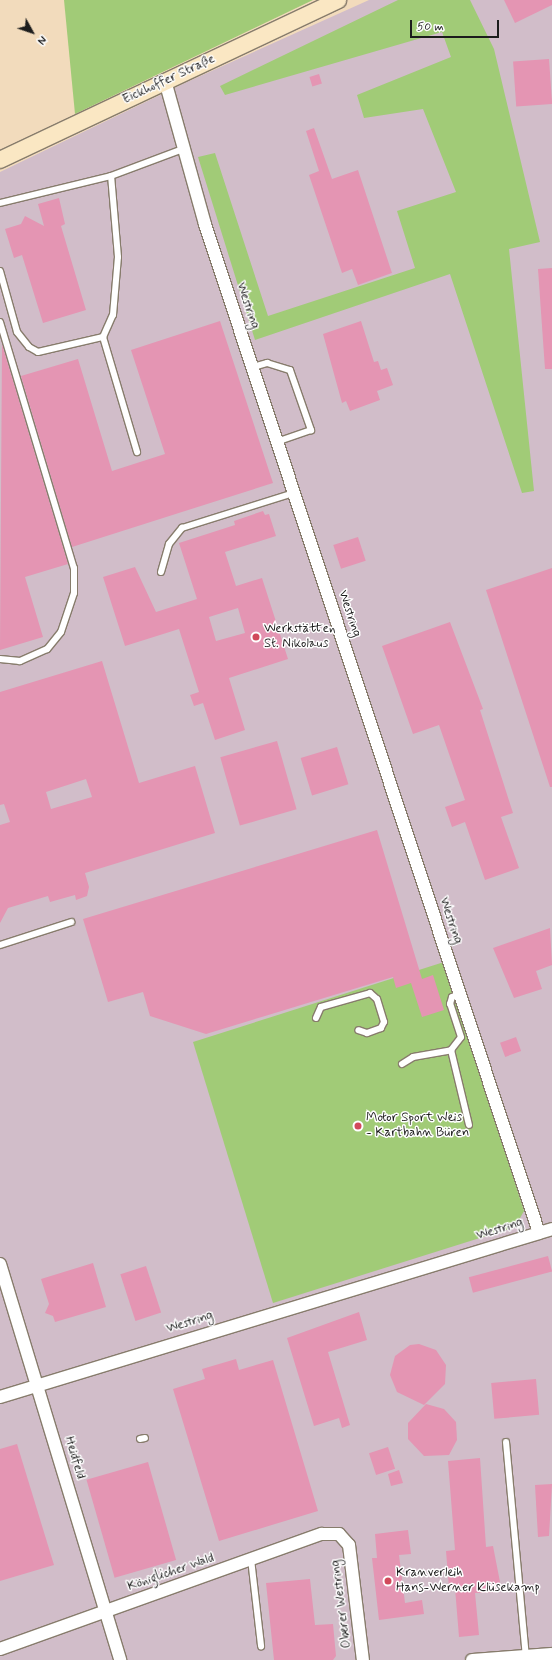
<!DOCTYPE html>
<meta charset="utf-8">
<style>
body{margin:0}
#map{position:relative;width:552px;height:1660px;overflow:hidden;background:#f2dbbc;font-family:Mynerve,sans-serif}
div>[style]{position:absolute}
[style*='--x']{left:calc(var(--x)*1px);top:calc(var(--y)*1px);width:calc(var(--w)*1px);rotate:calc(var(--a)*1deg)}
.industrial>*{inset:0;background:#d1bdc9}
.green>*{inset:0;background:#a1cb77}
.building>*{inset:0;background:#e495b3;transform-origin:0 0}
.roads{filter:drop-shadow(1px 0 #877c6c) drop-shadow(-1px 0 #877c6c) drop-shadow(0 1px #877c6c) drop-shadow(0 -1px #877c6c)}
.service>*{height:6px;margin:-3px;padding:0 3px;transform-origin:3px;border-radius:3px;background:#fff}
.minor>*{height:12px;margin:-6px;padding:0 6px;transform-origin:6px;border-radius:6px;background:#fff}
.secondary>*{height:16px;margin:-8px;padding:0 8px;transform-origin:8px;border-radius:8px;background:#fae7c3}
.dots>*{width:11px;height:11px;translate:-50% -50%;box-sizing:border-box;border:2px solid #fff;border-radius:50%}
span{translate:-50% -50%;white-space:nowrap;text-align:center;line-height:1.15;-webkit-text-stroke:3px #fff;paint-order:stroke}
.street-label{font-size:13px;color:#1c1c1c}
.poi-label{font-size:13px;color:#1c1c1c}
.left{translate:0 -50%;text-align:left}
.north{position:absolute;left:12px;top:12px;width:40px;height:40px;-webkit-text-stroke:3px #fff;paint-order:stroke;rotate:130deg;font-size:11px;font-weight:700;line-height:16px;text-align:center;color:#1c1c1c}
.north::after{content:'';display:block;margin:auto;width:14px;height:18px;background:#1c1c1c;clip-path:polygon(50% 0,100% 100%,50% 72%,0 100%)}
.scale{position:absolute;left:410px;top:20px;width:89px;height:18px;box-sizing:border-box;border:2px solid #1c1c1c;border-top:0;padding-left:5px;font-size:12px;line-height:14px;white-space:nowrap;color:#1c1c1c;-webkit-text-stroke:3px #fff;paint-order:stroke}
</style>
<div id="map">
<div class="industrial">
<i style="clip-path:polygon(369px 0,552px 0,552px 1660px,0 1660px,0 172px,187px 82px)"></i>
</div>
<div class="green">
<i style="clip-path:polygon(64px 0,313px 0,75px 114px)"></i>
<i style="clip-path:polygon(398px 0,470px 0,494px 49px,540px 242px,509px 249px,534px 491px,522px 493px,450px 274px,255px 340px,198px 157px,215px 153px,268px 316px,415px 268px,397px 211px,456px 192px,423px 109px,364px 118px,357px 95px,451px 57px,442px 32px,225px 95px,220px 86px)"></i>
<i style="clip-path:polygon(444px 962px,524px 1211px,515px 1227px,273px 1303px,193px 1042px)"></i>
</div>
<div class="building">
<i style="clip-path:polygon(504px 0,552px 0,552px 5px,515px 23px)"></i>
<i style="left:549px;top:59px;width:45px;height:36px;rotate:86deg"></i>
<i style="left:319px;top:74px;width:10px;height:10px;rotate:73deg"></i>
<i style="clip-path:polygon(314px 128px,332px 179px,358px 170px,392px 273px,358px 285px,352px 269px,342px 273px,309px 175px,319px 171px,306px 131px)"></i>
<i style="clip-path:polygon(59px 198px,65px 224px,61px 226px,86px 310px,43px 323px,22px 255px,14px 258px,5px 229px,21px 224px,25px 216px,44px 226px,38px 204px)"></i>
<i style="clip-path:polygon(552px 268px,552px 369px,545px 369px,538px 269px)"></i>
<i style="clip-path:polygon(220px 321px,273px 483px,72px 547px,21px 376px,78px 359px,112px 471px,165px 454px,131px 350px)"></i>
<i style="clip-path:polygon(361px 321px,374px 362px,378px 361px,381px 370px,387px 368px,393px 385px,377px 391px,380px 400px,350px 411px,346px 401px,342px 403px,323px 334px)"></i>
<i style="clip-path:polygon(2px 344px,68px 564px,25px 577px,43px 637px,0 650px)"></i>
<i style="clip-path:polygon(evenodd,263px 511px,265px 515px,269px 514px,276px 536px,225px 552px,236px 586px,262px 578px,288px 659px,229px 678px,245px 730px,215px 740px,203px 703px,194px 706px,190px 695px,199px 692px,179px 629px,125px 646px,103px 577px,135px 567px,156px 612px,197px 599px,179px 543px,235px 525px,234px 521px,263px 511px,238px 608px,245px 633px,216px 641px,209px 617px,238px 608px)"></i>
<i style="left:358px;top:537px;width:25px;height:26px;rotate:72deg"></i>
<i style="clip-path:polygon(552px 568px,552px 787px,550px 787px,486px 590px)"></i>
<i style="clip-path:polygon(450px 622px,483px 709px,480px 710px,513px 813px,501px 817px,519px 868px,485px 880px,465px 822px,452px 827px,445px 807px,465px 800px,439px 725px,413px 734px,382px 646px)"></i>
<i style="clip-path:polygon(evenodd,102px 661px,139px 783px,195px 766px,215px 833px,85px 873px,89px 887px,87px 896px,76px 900px,75px 895px,50px 902px,48px 896px,8px 908px,0 923px,0 825px,10px 822px,4px 804px,0 805px,0 692px,102px 661px,86px 779px,92px 797px,51px 809px,46px 792px,86px 779px)"></i>
<i style="left:277px;top:741px;width:71px;height:59px;rotate:74deg"></i>
<i style="left:337px;top:747px;width:39px;height:38px;rotate:73deg"></i>
<i style="clip-path:polygon(377px 830px,422px 979px,433px 975px,444px 1010px,422px 1017px,411px 983px,396px 988px,393px 977px,206px 1034px,150px 1016px,143px 992px,108px 1002px,83px 919px)"></i>
<i style="clip-path:polygon(550px 928px,552px 965px,536px 971px,542px 989px,514px 998px,493px 948px)"></i>
<i style="left:516px;top:1037px;width:15px;height:17px;rotate:70deg"></i>
<i style="left:548px;top:1256px;width:16px;height:82px;rotate:75deg"></i>
<i style="clip-path:polygon(93px 1263px,106px 1307px,55px 1322px,53px 1316px,45px 1313px,49px 1304px,41px 1279px)"></i>
<i style="left:146px;top:1266px;width:49px;height:27px;rotate:72deg"></i>
<i style="clip-path:polygon(359px 1312px,367px 1340px,328px 1352px,350px 1425px,342px 1428px,339px 1418px,314px 1426px,287px 1338px)"></i>
<i style="clip-path:polygon(419px 1344px,436px 1350px,446px 1365px,445px 1384px,424px 1405px,397px 1392px,390px 1375px,395px 1356px,410px 1345px)"></i>
<i style="clip-path:polygon(236px 1359px,239px 1370px,273px 1360px,318px 1511px,219px 1541px,173px 1389px,205px 1379px,202px 1369px)"></i>
<i style="left:536px;top:1379px;width:36px;height:45px;rotate:85deg"></i>
<i style="clip-path:polygon(426px 1404px,444px 1409px,456px 1422px,457px 1440px,449px 1455px,424px 1456px,408px 1439px,408px 1423px)"></i>
<i style="clip-path:polygon(17px 1444px,54px 1565px,0 1581px,0 1449px)"></i>
<i style="left:388px;top:1447px;width:23px;height:20px;rotate:72deg"></i>
<i style="clip-path:polygon(480px 1458px,486px 1547px,493px 1546px,500px 1582px,497px 1592px,475px 1593px,479px 1635px,459px 1637px,455px 1588px,449px 1588px,446px 1551px,455px 1550px,448px 1461px)"></i>
<i style="left:148px;top:1462px;width:102px;height:64px;rotate:74deg"></i>
<i style="clip-path:polygon(399px 1470px,403px 1483px,391px 1486px,388px 1474px)"></i>
<i style="clip-path:polygon(552px 1484px,549px 1536px,538px 1537px,535px 1485px)"></i>
<i style="clip-path:polygon(408px 1530px,411px 1554px,399px 1555px,405px 1603px,422px 1600px,424px 1614px,379px 1620px,372px 1558px,377px 1558px,375px 1534px)"></i>
<i style="clip-path:polygon(310px 1579px,315px 1625px,333px 1624px,336px 1656px,333px 1660px,274px 1660px,266px 1583px)"></i>
</div>
<div class="roads">
<div class="service">
<i style="--x:0;--y:203;--w:114;--a:-13.7"></i>
<i style="--x:0;--y:271;--w:63;--a:74.4"></i>
<i style="--x:17;--y:332;--w:19;--a:51"></i>
<i style="--x:29;--y:347;--w:10;--a:29"></i>
<i style="--x:38;--y:352;--w:67;--a:-13"></i>
<i style="--x:103;--y:337;--w:24;--a:-66"></i>
<i style="--x:113;--y:315;--w:58;--a:-85.1"></i>
<i style="--x:118;--y:257;--w:81;--a:-94.9"></i>
<i style="--x:111;--y:176;--w:77;--a:-20.6"></i>
<i style="--x:0;--y:322;--w:257;--a:73.3"></i>
<i style="--x:74;--y:568;--w:25;--a:90"></i>
<i style="--x:74;--y:593;--w:41;--a:108.4"></i>
<i style="--x:61;--y:632;--w:22;--a:129"></i>
<i style="--x:47;--y:649;--w:30;--a:156"></i>
<i style="--x:20;--y:661;--w:20;--a:-174"></i>
<i style="--x:103;--y:337;--w:120;--a:73.5"></i>
<i style="--x:253;--y:367;--w:15;--a:-16"></i>
<i style="--x:267;--y:363;--w:24;--a:17"></i>
<i style="--x:290;--y:370;--w:64;--a:70.7"></i>
<i style="--x:311;--y:430;--w:36;--a:161"></i>
<i style="--x:161;--y:572;--w:29;--a:-74"></i>
<i style="--x:169;--y:544;--w:21;--a:-51"></i>
<i style="--x:182;--y:528;--w:117;--a:-17.4"></i>
<i style="--x:0;--y:945;--w:75;--a:-17.9"></i>
<i style="--x:316;--y:1018;--w:12;--a:-66"></i>
<i style="--x:321;--y:1007;--w:51;--a:-15.9"></i>
<i style="--x:370;--y:993;--w:9;--a:41"></i>
<i style="--x:377;--y:999;--w:24;--a:73"></i>
<i style="--x:384;--y:1022;--w:7;--a:117"></i>
<i style="--x:381;--y:1028;--w:15;--a:160"></i>
<i style="--x:367;--y:1033;--w:9;--a:-162"></i>
<i style="--x:451;--y:1050;--w:77;--a:76.5"></i>
<i style="--x:402;--y:1064;--w:13;--a:-32"></i>
<i style="--x:413;--y:1057;--w:39;--a:-10"></i>
<i style="--x:451;--y:1050;--w:16;--a:-52"></i>
<i style="--x:461;--y:1037;--w:35;--a:-108"></i>
<i style="--x:450;--y:1004;--w:7;--a:-74"></i>
<i style="--x:452;--y:997;--w:9;--a:-21"></i>
<i style="--x:140;--y:1439;--w:5;--a:-11"></i>
<i style="--x:506;--y:1442;--w:215;--a:84.7"></i>
<i style="--x:251;--y:1559;--w:88;--a:83.4"></i>
</div>
<div class="minor">
<i style="--x:539;--y:1233;--w:14;--a:-17"></i>
<i style="--x:0;--y:1264;--w:414;--a:73.1"></i>
<i style="--x:0;--y:1397;--w:563;--a:-16.92"></i>
<i style="--x:539;--y:1233;--w:1063;--a:-108.32"></i>
<i style="--x:205;--y:224;--w:148;--a:-105.6"></i>
<i style="--x:0;--y:1649;--w:342;--a:-19.7"></i>
<i style="--x:322;--y:1534;--w:17;--a:0"></i>
<i style="--x:339;--y:1534;--w:15;--a:48"></i>
<i style="--x:349;--y:1545;--w:116;--a:83.1"></i>
<i style="--x:472;--y:1660;--w:80;--a:-4.3"></i>
</div>
<div class="secondary">
<i style="--x:0;--y:160;--w:374;--a:-25.3"></i>
</div>
</div>
<div class="dots">
<i style="left:256px;top:637px;background:#d1495b"></i>
<i style="left:358px;top:1126px;background:#d1495b"></i>
<i style="left:388px;top:1581px;background:#d1495b"></i>
</div>
<div class="street-label">
<span style="left:169px;top:80px;rotate:-25deg">Eickhoffer Straße</span>
<span style="left:247px;top:306px;rotate:72deg">Westring</span>
<span style="left:349px;top:614px;rotate:72deg">Westring</span>
<span style="left:450px;top:921px;rotate:72deg">Westring</span>
<span style="left:500px;top:1230px;rotate:-17deg">Westring</span>
<span style="left:190px;top:1323px;rotate:-17deg">Westring</span>
<span style="left:74px;top:1458px;rotate:73deg">Heidfeld</span>
<span style="left:171px;top:1573px;rotate:-19deg">Königlicher Wald</span>
<span style="left:342px;top:1604px;rotate:-97deg">Oberer Westring</span>
</div>
<div class="poi-label">
<span class="left" style="left:264px;top:637px">Werkstätten<br>St. Nikolaus</span>
<span class="left" style="left:366px;top:1126px">Motor Sport Weis<br>- Kartbahn Büren</span>
<span class="left" style="left:396px;top:1581px">Kranverleih<br>Hans-Werner Klüsekamp</span>
</div>
<div class="north">N</div>
<div class="scale">50 m</div>
</div>
